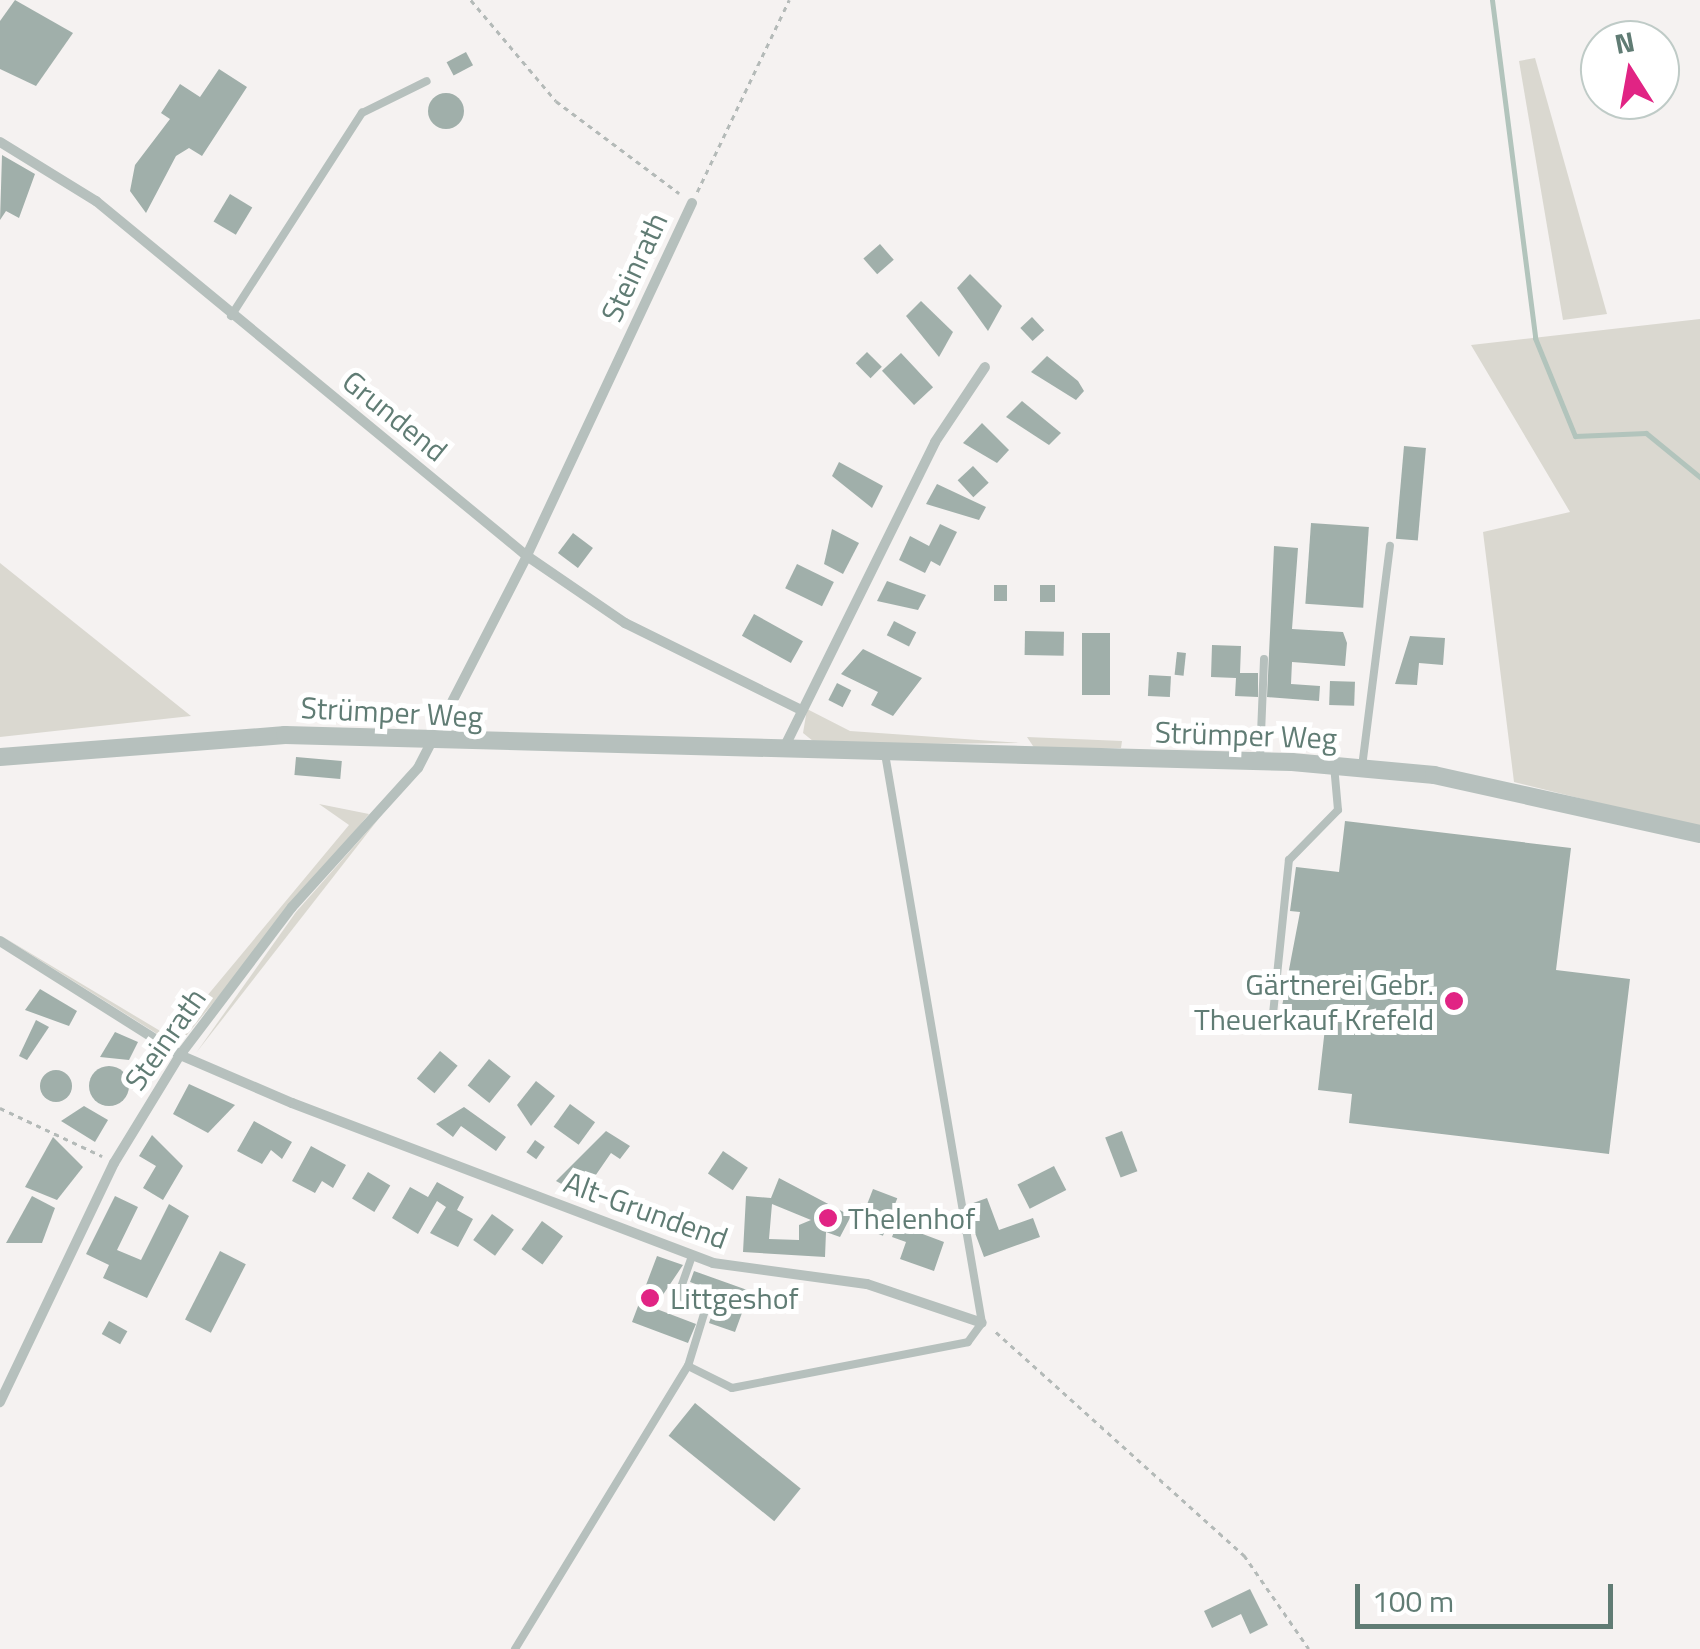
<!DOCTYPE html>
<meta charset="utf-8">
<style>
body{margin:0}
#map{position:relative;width:1700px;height:1649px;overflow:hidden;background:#f5f2f1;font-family:"Titillium Web",sans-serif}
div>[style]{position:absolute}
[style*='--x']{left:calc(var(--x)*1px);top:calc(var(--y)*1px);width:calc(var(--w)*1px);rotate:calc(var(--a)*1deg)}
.green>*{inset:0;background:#dad8d0}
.stream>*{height:5px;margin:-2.5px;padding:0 2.5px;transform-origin:2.5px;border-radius:2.5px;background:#b2c4bc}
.building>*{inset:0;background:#a0afaa;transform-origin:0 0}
.round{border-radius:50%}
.path>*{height:2.5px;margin-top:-1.25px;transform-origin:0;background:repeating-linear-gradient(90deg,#b4bab8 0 5px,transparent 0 10px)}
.service>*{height:8px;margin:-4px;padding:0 4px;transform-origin:4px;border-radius:4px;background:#b6c0bd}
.minor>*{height:10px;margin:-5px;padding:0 5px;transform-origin:5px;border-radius:5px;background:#b6c0bd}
.tertiary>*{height:18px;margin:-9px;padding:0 9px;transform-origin:9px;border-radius:9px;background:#b6c0bd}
.dots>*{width:28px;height:28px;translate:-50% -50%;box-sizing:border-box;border:5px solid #fff;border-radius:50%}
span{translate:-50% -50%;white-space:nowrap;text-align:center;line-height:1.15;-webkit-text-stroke:10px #fff;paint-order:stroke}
.street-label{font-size:30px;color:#607c74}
.poi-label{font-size:30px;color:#607c74}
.right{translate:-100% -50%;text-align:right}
.left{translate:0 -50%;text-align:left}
.north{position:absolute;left:1580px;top:20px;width:100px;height:100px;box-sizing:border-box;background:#fff;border:2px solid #bfcbc7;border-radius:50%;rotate:349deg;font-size:28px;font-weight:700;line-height:40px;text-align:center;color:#607c74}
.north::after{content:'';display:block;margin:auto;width:35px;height:45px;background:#e12484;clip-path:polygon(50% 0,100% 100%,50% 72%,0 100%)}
.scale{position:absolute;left:1355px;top:1584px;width:258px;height:45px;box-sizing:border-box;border:5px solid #607c74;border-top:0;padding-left:12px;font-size:30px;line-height:35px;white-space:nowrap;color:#607c74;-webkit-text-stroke:8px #fff;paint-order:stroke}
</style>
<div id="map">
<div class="green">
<i style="clip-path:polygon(1535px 58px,1607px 314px,1563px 320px,1519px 61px)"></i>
<i style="clip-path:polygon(1700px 319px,1700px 828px,1514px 782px,1483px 532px,1570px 512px,1471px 345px)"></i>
<i style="clip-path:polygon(0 563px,191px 716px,0 737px)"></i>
<i style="clip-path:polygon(807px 709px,850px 731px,1020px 743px,818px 745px,803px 733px)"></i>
<i style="clip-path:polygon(1027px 737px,1122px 741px,1121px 748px,1035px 749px)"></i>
<i style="clip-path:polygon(319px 804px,369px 814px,181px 1042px,170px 1042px,0 935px,172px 1038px,349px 825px)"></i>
<i style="clip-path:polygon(380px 817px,196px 1053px,296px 912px)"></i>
</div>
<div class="stream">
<i style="--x:1492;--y:0;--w:341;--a:82.7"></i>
<i style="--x:1535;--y:338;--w:106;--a:67.8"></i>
<i style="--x:1575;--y:436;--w:71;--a:-2.4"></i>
<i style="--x:1646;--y:433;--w:70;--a:39.2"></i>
</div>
<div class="building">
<i style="clip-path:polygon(15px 0,73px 33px,36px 86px,0 69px,0 21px)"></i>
<i style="left:466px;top:52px;width:15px;height:22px;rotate:62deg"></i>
<i style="clip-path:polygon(219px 69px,247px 87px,202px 156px,189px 148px,176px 156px,146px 213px,130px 191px,135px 165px,170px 119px,161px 113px,180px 84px,200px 97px)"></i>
<i class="round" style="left:428px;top:93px;width:36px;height:36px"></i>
<i style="clip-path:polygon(2px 155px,35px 174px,19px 218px,6px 211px,0 220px)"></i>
<i style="left:230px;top:194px;width:26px;height:32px;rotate:31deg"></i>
<i style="left:880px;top:244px;width:21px;height:22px;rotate:49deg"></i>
<i style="clip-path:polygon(970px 274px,1002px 306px,988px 331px,957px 288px)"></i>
<i style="clip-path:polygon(921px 301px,953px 332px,939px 357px,906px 316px)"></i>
<i style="left:1032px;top:317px;width:18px;height:16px;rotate:47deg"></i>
<i style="left:867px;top:352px;width:21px;height:16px;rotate:45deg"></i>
<i style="left:901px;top:353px;width:47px;height:26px;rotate:47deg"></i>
<i style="clip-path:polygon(1047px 356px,1078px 381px,1084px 391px,1076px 400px,1031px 372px)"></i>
<i style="clip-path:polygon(1022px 401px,1061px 433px,1049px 445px,1006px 417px)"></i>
<i style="clip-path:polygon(982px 423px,1009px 450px,997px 463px,963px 443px)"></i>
<i style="left:1404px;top:446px;width:22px;height:93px;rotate:5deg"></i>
<i style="clip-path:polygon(839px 462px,883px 486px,872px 508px,832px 476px)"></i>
<i style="left:973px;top:466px;width:23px;height:21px;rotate:47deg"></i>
<i style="clip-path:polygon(937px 484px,986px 507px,979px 520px,926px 504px)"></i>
<i style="left:1311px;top:523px;width:58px;height:81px;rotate:4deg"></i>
<i style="clip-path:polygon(940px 524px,957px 532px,940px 566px,931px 561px,925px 573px,899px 560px,910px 536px,929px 546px)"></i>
<i style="clip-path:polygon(832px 529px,859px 543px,843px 574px,824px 564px)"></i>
<i style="left:573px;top:533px;width:25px;height:25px;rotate:37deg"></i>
<i style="clip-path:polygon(1274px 546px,1298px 548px,1292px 629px,1343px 632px,1347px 643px,1345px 666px,1292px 662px,1291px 684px,1320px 686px,1319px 701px,1267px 697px)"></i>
<i style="left:797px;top:564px;width:41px;height:27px;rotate:26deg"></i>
<i style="clip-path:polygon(887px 581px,926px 595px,918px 610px,877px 601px)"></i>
<i style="left:994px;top:585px;width:13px;height:16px"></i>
<i style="left:1055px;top:585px;width:17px;height:15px;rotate:90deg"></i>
<i style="left:754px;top:614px;width:56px;height:25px;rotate:29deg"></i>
<i style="left:894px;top:621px;width:25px;height:16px;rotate:27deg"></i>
<i style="left:1025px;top:631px;width:39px;height:24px;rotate:1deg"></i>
<i style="left:1082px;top:633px;width:28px;height:62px"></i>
<i style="clip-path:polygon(1410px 636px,1445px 638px,1443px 665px,1419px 663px,1417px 685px,1395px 684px)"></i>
<i style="clip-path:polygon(1212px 645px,1241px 646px,1240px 673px,1258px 673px,1258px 697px,1235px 696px,1236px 678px,1211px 677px)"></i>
<i style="clip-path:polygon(863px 649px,922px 678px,893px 716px,871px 705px,878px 692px,841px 674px)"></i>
<i style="left:1177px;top:652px;width:9px;height:23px;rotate:6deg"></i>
<i style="left:1149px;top:675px;width:22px;height:21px;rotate:3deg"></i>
<i style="left:1330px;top:681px;width:25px;height:24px;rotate:2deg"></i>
<i style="left:837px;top:683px;width:16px;height:19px;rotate:27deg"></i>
<i style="left:296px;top:757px;width:46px;height:18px;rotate:5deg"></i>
<i style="clip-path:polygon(1345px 821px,1571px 848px,1556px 970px,1630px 979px,1609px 1154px,1349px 1123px,1352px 1094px,1318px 1090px,1325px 1028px,1279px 1022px,1300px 912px,1290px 911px,1296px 867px,1339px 872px)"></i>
<i style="clip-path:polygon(40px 989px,77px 1011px,69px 1026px,25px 1010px)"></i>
<i style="clip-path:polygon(36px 1020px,49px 1027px,27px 1060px,19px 1056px)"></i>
<i style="clip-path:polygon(115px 1032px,138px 1042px,129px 1060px,100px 1057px)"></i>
<i style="left:440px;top:1051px;width:23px;height:36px;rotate:40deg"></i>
<i style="left:489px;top:1059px;width:28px;height:34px;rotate:39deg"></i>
<i class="round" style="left:89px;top:1066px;width:40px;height:40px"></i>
<i class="round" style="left:40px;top:1070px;width:32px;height:32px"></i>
<i style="clip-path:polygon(536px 1081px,555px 1096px,531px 1126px,517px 1105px)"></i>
<i style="clip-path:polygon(189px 1084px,235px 1105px,208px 1133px,173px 1114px)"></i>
<i style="left:570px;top:1104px;width:31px;height:28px;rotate:36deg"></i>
<i style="clip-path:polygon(84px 1106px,108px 1120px,95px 1142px,61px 1121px)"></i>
<i style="clip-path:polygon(464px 1107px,506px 1137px,496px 1151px,461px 1126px,453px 1137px,436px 1124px)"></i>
<i style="clip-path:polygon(254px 1121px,292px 1142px,282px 1159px,271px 1150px,262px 1164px,237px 1151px)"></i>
<i style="clip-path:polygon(606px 1131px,630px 1146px,620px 1159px,611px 1153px,582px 1195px,556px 1181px)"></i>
<i style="left:1122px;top:1131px;width:43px;height:18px;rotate:69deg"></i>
<i style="clip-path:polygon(152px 1135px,183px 1166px,163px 1200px,143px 1188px,156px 1166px,139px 1156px)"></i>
<i style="clip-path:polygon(53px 1137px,83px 1167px,57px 1200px,25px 1187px)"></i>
<i style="left:535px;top:1140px;width:12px;height:15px;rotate:35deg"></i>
<i style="clip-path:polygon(311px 1146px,346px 1165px,333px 1188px,322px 1181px,315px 1193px,292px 1181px)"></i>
<i style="left:723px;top:1151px;width:30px;height:27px;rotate:34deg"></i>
<i style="left:1054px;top:1166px;width:27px;height:41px;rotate:63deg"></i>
<i style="left:368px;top:1172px;width:26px;height:31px;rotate:31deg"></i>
<i style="clip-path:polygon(evenodd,779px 1178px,851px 1216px,840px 1237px,826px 1232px,825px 1257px,743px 1252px,746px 1196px,771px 1198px,779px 1178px,772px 1204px,811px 1220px,799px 1225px,799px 1240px,769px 1239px,772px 1204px)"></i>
<i style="clip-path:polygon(437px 1182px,464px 1197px,457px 1210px,473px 1219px,458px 1247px,430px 1233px,446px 1207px,437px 1201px,418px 1234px,392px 1218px,410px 1187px,428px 1197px)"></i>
<i style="left:873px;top:1189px;width:26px;height:40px;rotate:21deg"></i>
<i style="clip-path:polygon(32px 1196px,55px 1208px,42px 1243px,6px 1243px)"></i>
<i style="clip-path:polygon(115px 1196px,138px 1207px,117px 1250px,141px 1260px,169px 1204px,189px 1216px,147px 1298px,103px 1278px,109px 1265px,86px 1254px)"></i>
<i style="clip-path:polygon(987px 1198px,999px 1230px,1033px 1218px,1040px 1237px,984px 1257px,965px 1206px)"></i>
<i style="left:492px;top:1214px;width:27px;height:32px;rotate:36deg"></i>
<i style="clip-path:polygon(901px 1214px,915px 1220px,912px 1230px,944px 1242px,934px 1271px,900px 1259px,906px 1242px,892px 1237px)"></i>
<i style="left:542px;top:1221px;width:26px;height:35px;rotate:36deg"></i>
<i style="left:220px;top:1251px;width:29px;height:77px;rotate:27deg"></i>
<i style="clip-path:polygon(657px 1256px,683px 1265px,654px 1308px,696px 1324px,688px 1343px,632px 1322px)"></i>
<i style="clip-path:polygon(694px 1271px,750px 1291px,735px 1332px,709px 1323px,720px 1293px,690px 1282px)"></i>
<i style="left:109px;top:1321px;width:21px;height:15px;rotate:29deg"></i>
<i style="left:695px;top:1403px;width:136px;height:42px;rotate:39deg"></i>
<i style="clip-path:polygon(1250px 1589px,1268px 1625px,1250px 1634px,1241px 1614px,1212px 1628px,1204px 1611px)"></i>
</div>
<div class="path">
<i style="--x:471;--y:0;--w:132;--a:49.9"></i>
<i style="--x:556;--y:101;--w:154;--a:36.8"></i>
<i style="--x:697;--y:192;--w:213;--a:-64.4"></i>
<i style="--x:0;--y:1108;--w:113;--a:25.2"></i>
<i style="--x:996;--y:1332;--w:334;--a:42"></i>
<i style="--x:1244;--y:1555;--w:114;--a:55.3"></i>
</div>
<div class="service">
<i style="--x:231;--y:316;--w:242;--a:-57.2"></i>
<i style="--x:362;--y:113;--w:72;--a:-26.2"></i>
<i style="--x:1260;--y:759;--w:100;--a:-87.7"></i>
<i style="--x:1362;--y:767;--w:223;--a:-82.8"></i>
<i style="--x:1273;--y:1014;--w:155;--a:-84.1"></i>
<i style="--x:1289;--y:860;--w:70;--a:-45.6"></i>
<i style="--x:1338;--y:810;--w:45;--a:-95.1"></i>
<i style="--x:692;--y:1256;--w:42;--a:109.3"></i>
<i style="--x:678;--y:1296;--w:30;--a:15"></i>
<i style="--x:707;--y:1304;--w:65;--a:107"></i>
<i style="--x:688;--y:1366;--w:49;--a:26.6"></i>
<i style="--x:732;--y:1388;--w:240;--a:-11"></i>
<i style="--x:968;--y:1342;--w:24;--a:-54"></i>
<i style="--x:982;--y:1323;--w:577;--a:-99.67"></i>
<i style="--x:515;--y:1649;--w:332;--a:-58.6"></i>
</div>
<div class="minor">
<i style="--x:0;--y:142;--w:113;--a:31.6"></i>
<i style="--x:96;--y:201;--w:558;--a:39.48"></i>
<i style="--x:527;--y:556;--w:238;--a:117.2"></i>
<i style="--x:418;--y:768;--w:188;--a:132.2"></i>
<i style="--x:292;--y:907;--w:186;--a:127.1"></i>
<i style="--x:180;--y:1055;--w:127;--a:121.4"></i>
<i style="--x:114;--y:1163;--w:265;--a:115.5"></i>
<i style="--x:692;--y:203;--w:390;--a:115.1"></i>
<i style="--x:527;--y:556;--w:119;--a:34.4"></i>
<i style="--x:625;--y:623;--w:196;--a:26.3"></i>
<i style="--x:783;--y:750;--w:343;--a:-63.7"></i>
<i style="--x:935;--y:442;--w:90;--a:-56.3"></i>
<i style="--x:0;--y:941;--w:213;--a:32.3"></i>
<i style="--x:180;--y:1055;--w:122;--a:23.2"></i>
<i style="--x:292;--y:1103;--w:450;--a:20.8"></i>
<i style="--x:713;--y:1263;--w:155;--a:7.8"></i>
<i style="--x:867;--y:1284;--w:121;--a:18.7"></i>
</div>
<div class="tertiary">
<i style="--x:0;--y:757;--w:286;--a:-4.4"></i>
<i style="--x:285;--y:735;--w:1007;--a:1.54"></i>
<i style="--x:1292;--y:762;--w:143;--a:5.2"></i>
<i style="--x:1434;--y:775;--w:272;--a:12.5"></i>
</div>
<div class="dots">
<i style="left:1454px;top:1001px;background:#e12484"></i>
<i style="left:828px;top:1218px;background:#e12484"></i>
<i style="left:650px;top:1298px;background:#e12484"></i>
</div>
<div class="street-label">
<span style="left:634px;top:267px;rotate:-65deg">Steinrath</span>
<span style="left:395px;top:416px;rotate:39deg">Grundend</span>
<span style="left:392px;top:712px;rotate:3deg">Strümper Weg</span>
<span style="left:1246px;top:735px;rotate:2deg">Strümper Weg</span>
<span style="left:165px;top:1039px;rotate:-55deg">Steinrath</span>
<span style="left:646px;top:1210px;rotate:20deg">Alt-Grundend</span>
</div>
<div class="poi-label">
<span class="right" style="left:1434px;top:1001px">Gärtnerei Gebr.<br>Theuerkauf Krefeld</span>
<span class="left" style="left:848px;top:1218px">Thelenhof</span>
<span class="left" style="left:670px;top:1298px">Littgeshof</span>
</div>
<div class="north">N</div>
<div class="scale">100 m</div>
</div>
